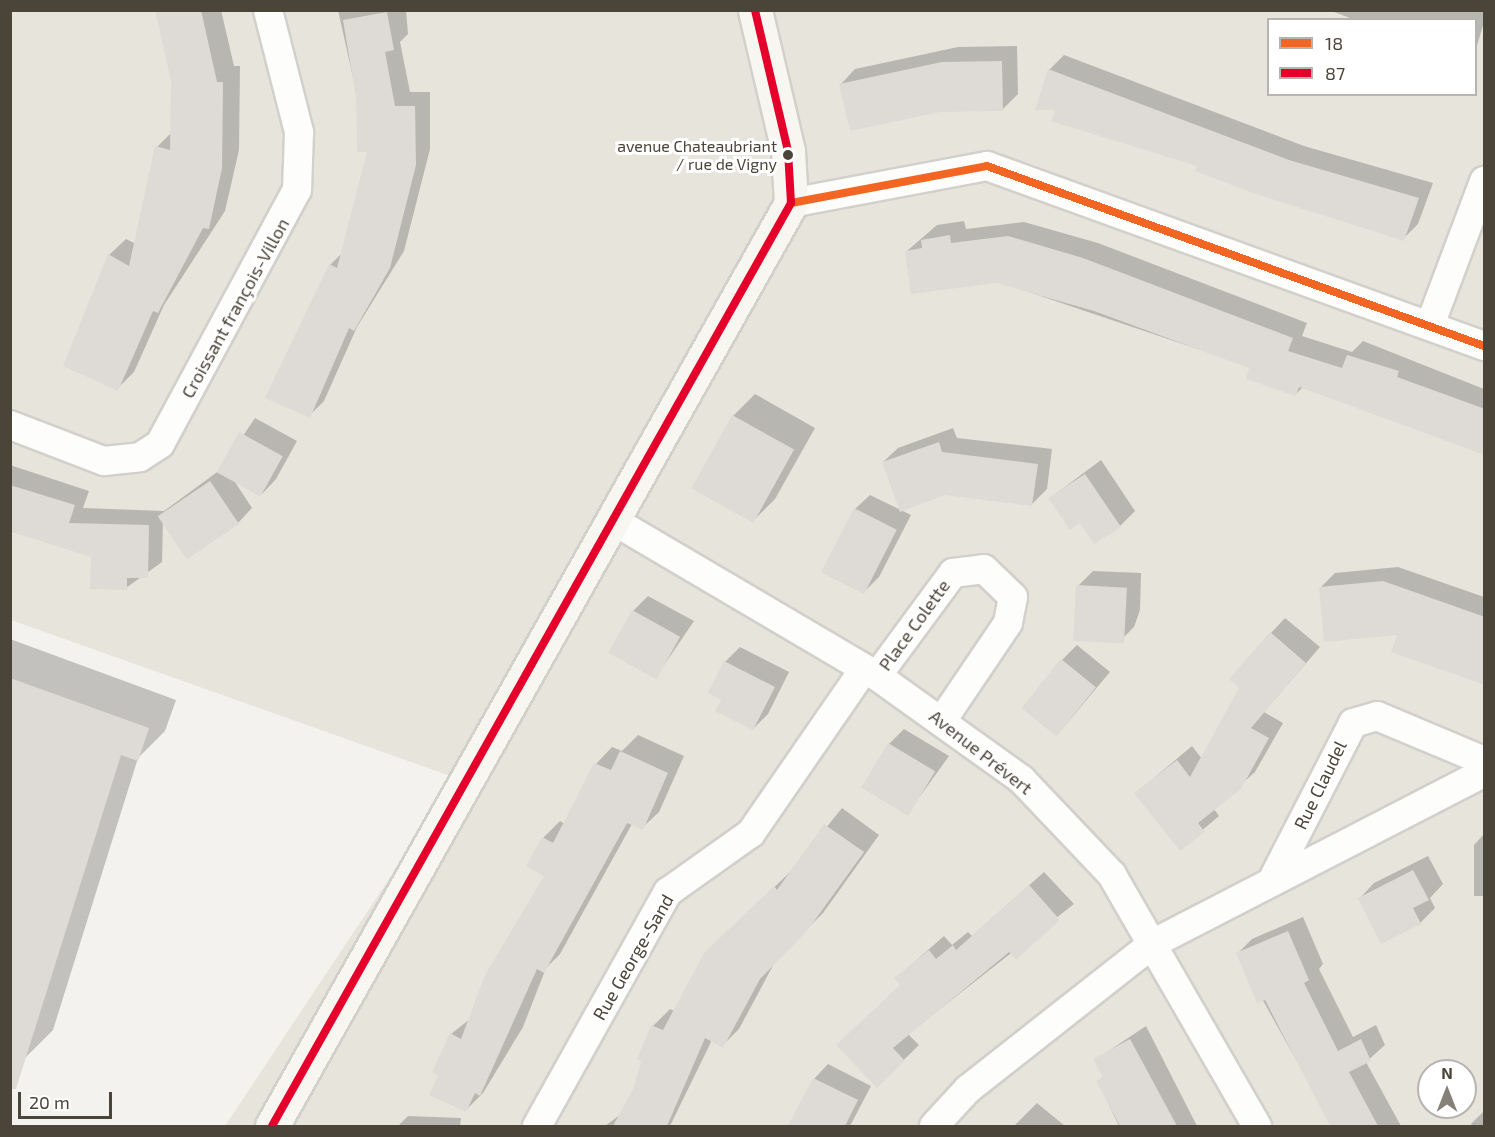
<!DOCTYPE html>
<meta charset="utf-8">
<style>
body{margin:0}
#map{position:relative;width:1495px;height:1137px;overflow:hidden;background:#f4f2ee;font-family:"Exo 2",sans-serif}
div>[style]{position:absolute}
[style*='--x']{left:calc(var(--x)*1px);top:calc(var(--y)*1px);width:calc(var(--w)*1px);rotate:calc(var(--a)*1deg)}
.residential>*{inset:0;background:#e7e4dc}
.shadow>*{inset:0;background:#0003}
.building>*{inset:0;background:#dedbd6;transform-origin:0 0}
.roads{filter:drop-shadow(2px 0 #d2d0cb) drop-shadow(-2px 0 #d2d0cb) drop-shadow(0 2px #d2d0cb) drop-shadow(0 -2px #d2d0cb)}
.street>*{height:28px;margin:-14px;padding:0 14px;transform-origin:14px;border-radius:14px;background:#fdfdfc}
.secondary>*{height:33px;margin:-16.5px;padding:0 16.5px;transform-origin:16.5px;border-radius:16.5px;background:#f7f6f1}
.bus-1>*{height:8px;margin:-4px;padding:0 4px;transform-origin:4px;border-radius:4px;background:#f26522}
.bus-2>*{height:8px;margin:-4px;padding:0 4px;transform-origin:4px;border-radius:4px;background:#e4002b}
.dots>*{width:16px;height:16px;translate:-50% -50%;box-sizing:border-box;border:3px solid #fff;border-radius:50%}
span{translate:-50% -50%;white-space:nowrap;text-align:center;line-height:1.15;-webkit-text-stroke:6px #fff;paint-order:stroke}
.bus-label{font-size:16px;color:#4b4439}
.right{translate:-100% -50%;text-align:right}
.street-label{font-size:18px;color:#4b4439}
.frame{position:absolute;inset:0;border:12px solid #4b4439;pointer-events:none}
.legend{position:absolute;left:1267px;top:18px;width:210px;height:78px;box-sizing:border-box;background:#fff;border:2px solid #b7b4b0;margin:0;padding:8px 10px;list-style:none;font-size:18px;color:#4b4439}
.legend li{display:flex;align-items:center;gap:12px;height:30px}
.legend b{width:30px;border:2px solid #b7b4b0}
.north{position:absolute;left:1417px;top:1059px;width:60px;height:60px;box-sizing:border-box;background:#fff;border:2px solid #b7b4b0;border-radius:50%;rotate:0deg;font-size:16px;font-weight:700;line-height:24px;text-align:center;color:#4b4439}
.north::after{content:'';display:block;margin:auto;width:21px;height:27px;background:#868178;clip-path:polygon(50% 0,100% 100%,50% 72%,0 100%)}
.scale{position:absolute;left:18px;top:1092px;width:94px;height:27px;box-sizing:border-box;border:3px solid #4b4439;border-top:0;padding-left:8px;font-size:18px;line-height:21px;white-space:nowrap;color:#4b4439;-webkit-text-stroke:4px #fff;paint-order:stroke}
</style>
<div id="map">
<div class="residential">
<i style="clip-path:polygon(evenodd,11px 11px,1484px 11px,1484px 1126px,225px 1126px,456px 778px,11px 620px,11px 11px,1268px 20px,1476px 20px,1476px 94px,1268px 94px,1268px 20px,11px 11px,1429px 1071px,1465px 1071px,1465px 1107px,1429px 1107px,1429px 1071px)"></i>
</div>
<div class="shadow">
<i style="clip-path:polygon(156px 10px,221px 10px,234px 66px,240px 66px,239px 150px,225px 211px,164px 305px,134px 372px,117px 389px,109px 255px,126px 239px,136px 244px,157px 147px,172px 132px,173px 81px)"></i>
<i style="clip-path:polygon(338px 10px,406px 10px,408px 34px,400px 42px,410px 92px,430px 92px,430px 149px,404px 251px,357px 327px,324px 401px,309px 416px,330px 265px,342px 253px,369px 150px)"></i>
<i style="clip-path:polygon(1329px 10px,1484px 10px,1484px 22px,1476px 49px,1476px 20px,1355px 20px)"></i>
<i style="clip-path:polygon(1017px 46px,1018px 94px,1003px 109px,841px 84px,855px 69px,958px 47px)"></i>
<i style="clip-path:polygon(1064px 55px,1304px 146px,1433px 183px,1418px 224px,1403px 239px,1057px 108px,1049px 70px)"></i>
<i style="clip-path:polygon(964px 221px,966px 229px,1024px 222px,1098px 243px,1307px 323px,1302px 336px,1352px 352px,1363px 341px,1484px 389px,1484px 454px,1303px 387px,1296px 394px,1251px 367px,907px 251px,937px 225px)"></i>
<i style="clip-path:polygon(755px 394px,815px 428px,775px 499px,753px 521px,733px 416px)"></i>
<i style="clip-path:polygon(255px 418px,297px 441px,276px 479px,262px 494px,233px 479px,252px 508px,238px 523px,163px 521px,162px 562px,126px 588px,92px 556px,10px 531px,10px 465px,89px 491px,83px 508px,164px 511px,220px 470px)"></i>
<i style="clip-path:polygon(953px 428px,957px 438px,1052px 449px,1047px 489px,1032px 504px,945px 494px,883px 462px,898px 448px)"></i>
<i style="clip-path:polygon(1101px 460px,1135px 511px,1120px 526px,1080px 521px,1050px 498px)"></i>
<i style="clip-path:polygon(870px 495px,911px 515px,879px 577px,864px 592px,855px 509px)"></i>
<i style="clip-path:polygon(1398px 567px,1484px 597px,1484px 684px,1320px 588px,1335px 573px)"></i>
<i style="clip-path:polygon(1093px 571px,1141px 573px,1140px 610px,1134px 627px,1119px 642px,1078px 586px)"></i>
<i style="clip-path:polygon(648px 596px,694px 621px,656px 677px,633px 611px)"></i>
<i style="clip-path:polygon(1285px 618px,1320px 647px,1264px 712px,1283px 723px,1255px 772px,1214px 809px,1219px 816px,1180px 849px,1136px 793px,1192px 746px,1202px 759px,1271px 633px)"></i>
<i style="clip-path:polygon(10px 639px,176px 700px,165px 731px,138px 758px,53px 1030px,25px 1058px,10px 1053px)"></i>
<i style="clip-path:polygon(1077px 645px,1110px 672px,1057px 735px,1062px 660px)"></i>
<i style="clip-path:polygon(740px 647px,789px 672px,768px 714px,753px 729px,723px 700px,725px 662px)"></i>
<i style="clip-path:polygon(904px 729px,949px 756px,908px 813px,889px 744px)"></i>
<i style="clip-path:polygon(638px 735px,684px 756px,659px 812px,642px 828px,632px 824px,560px 954px,546px 968px,523px 1027px,483px 1093px,466px 1110px,440px 1075px,451px 1034px,470px 1019px,546px 876px,543px 838px,560px 821px,565px 824px,596px 764px,612px 747px,622px 751px)"></i>
<i style="clip-path:polygon(842px 808px,879px 835px,823px 913px,776px 960px,739px 1029px,722px 1046px,712px 1040px,670px 1126px,605px 1126px,621px 1114px,635px 1088px,653px 1026px,670px 1009px,674px 1011px,723px 937px,791px 871px)"></i>
<i style="clip-path:polygon(1484px 834px,1484px 896px,1474px 896px,1474px 845px)"></i>
<i style="clip-path:polygon(1428px 856px,1443px 884px,1430px 898px,1435px 908px,1420px 923px,1360px 898px,1374px 883px)"></i>
<i style="clip-path:polygon(1044px 872px,1074px 904px,908px 1034px,919px 1045px,877px 1086px,901px 984px,896px 978px,944px 936px,952px 945px,968px 932px,972px 936px)"></i>
<i style="clip-path:polygon(1303px 917px,1323px 964px,1319px 969px,1353px 1037px,1376px 1025px,1385px 1045px,1366px 1062px,1401px 1126px,1333px 1126px,1237px 954px,1252px 939px)"></i>
<i style="clip-path:polygon(1146px 1026px,1197px 1126px,1119px 1126px,1098px 1082px,1104px 1076px,1095px 1060px)"></i>
<i style="clip-path:polygon(828px 1064px,871px 1086px,850px 1126px,790px 1126px,814px 1079px)"></i>
<i style="clip-path:polygon(1037px 1103px,1065px 1126px,1014px 1126px)"></i>
<i style="clip-path:polygon(1484px 1111px,1484px 1126px,1472px 1126px,1471px 1124px)"></i>
<i style="clip-path:polygon(408px 1116px,461px 1118px,460px 1126px,398px 1126px)"></i>
</div>
<div class="building">
<i style="clip-path:polygon(155px 10px,201px 10px,217px 82px,223px 82px,222px 168px,209px 229px,203px 228px,158px 313px,153px 311px,118px 391px,63px 366px,108px 254px,129px 266px,155px 146px,170px 150px,171px 81px)"></i>
<i style="clip-path:polygon(387px 12px,394px 50px,385px 52px,395px 106px,415px 106px,416px 165px,390px 268px,354px 331px,349px 328px,310px 418px,265px 398px,329px 264px,337px 268px,367px 152px,357px 152px,356px 98px,343px 20px)"></i>
<i style="clip-path:polygon(1002px 61px,1003px 111px,940px 112px,850px 131px,839px 84px,942px 62px)"></i>
<i style="clip-path:polygon(1048px 69px,1289px 160px,1419px 198px,1404px 241px,1253px 193px,1195px 171px,1197px 166px,1051px 121px,1055px 110px,1035px 110px)"></i>
<i style="clip-path:polygon(950px 235px,951px 243px,1008px 236px,1083px 258px,1293px 338px,1288px 351px,1342px 368px,1347px 355px,1399px 371px,1397px 377px,1485px 409px,1485px 455px,1299px 387px,1296px 396px,1246px 379px,1249px 368px,1094px 311px,996px 283px,911px 294px,905px 251px,922px 248px,921px 240px)"></i>
<i style="left:732px;top:415px;width:71px;height:84px;rotate:29deg"></i>
<i style="left:239px;top:432px;width:50px;height:46px;rotate:29deg"></i>
<i style="clip-path:polygon(939px 442px,942px 452px,1038px 464px,1032px 506px,945px 495px,900px 512px,882px 462px)"></i>
<i style="clip-path:polygon(1085px 474px,1121px 527px,1094px 544px,1080px 523px,1070px 530px,1048px 498px)"></i>
<i style="left:210px;top:481px;width:52px;height:63px;rotate:56deg"></i>
<i style="clip-path:polygon(10px 485px,75px 505px,69px 523px,149px 525px,148px 578px,127px 578px,127px 590px,90px 589px,91px 557px,10px 531px)"></i>
<i style="left:854px;top:508px;width:48px;height:72px;rotate:27deg"></i>
<i style="clip-path:polygon(1383px 581px,1485px 617px,1485px 685px,1391px 652px,1397px 635px,1324px 642px,1319px 587px)"></i>
<i style="left:1076px;top:585px;width:51px;height:56px;rotate:3deg"></i>
<i style="left:632px;top:610px;width:55px;height:49px;rotate:29deg"></i>
<i style="clip-path:polygon(1270px 632px,1306px 663px,1251px 728px,1269px 738px,1241px 789px,1198px 823px,1205px 832px,1180px 851px,1134px 793px,1177px 760px,1190px 777px,1239px 688px,1229px 679px)"></i>
<i style="left:1061px;top:659px;width:45px;height:63px;rotate:39deg"></i>
<i style="clip-path:polygon(724px 661px,775px 687px,753px 730px,715px 711px,721px 700px,708px 693px)"></i>
<i style="clip-path:polygon(10px 678px,149px 728px,138px 761px,121px 755px,16px 1089px,10px 1089px)"></i>
<i style="left:888px;top:743px;width:55px;height:52px;rotate:31deg"></i>
<i style="clip-path:polygon(620px 751px,668px 773px,643px 830px,627px 823px,544px 973px,537px 969px,480px 1096px,475px 1093px,466px 1112px,429px 1095px,438px 1076px,432px 1072px,450px 1033px,461px 1039px,485px 975px,544px 876px,526px 866px,542px 837px,553px 843px,594px 763px,611px 770px)"></i>
<i style="clip-path:polygon(824px 824px,864px 852px,807px 931px,760px 979px,723px 1048px,705px 1038px,667px 1126px,613px 1126px,634px 1087px,641px 1061px,637px 1059px,651px 1025px,663px 1030px,704px 953px,774px 886px,777px 890px)"></i>
<i style="clip-path:polygon(1413px 870px,1429px 900px,1413px 908px,1421px 924px,1381px 944px,1358px 898px)"></i>
<i style="clip-path:polygon(1029px 885px,1060px 920px,1016px 960px,1009px 952px,893px 1048px,905px 1061px,877px 1088px,836px 1045px,900px 985px,894px 978px,929px 950px,936px 959px,953px 945px,956px 950px)"></i>
<i style="clip-path:polygon(1288px 931px,1309px 980px,1304px 983px,1338px 1051px,1361px 1039px,1371px 1061px,1349px 1072px,1378px 1126px,1330px 1126px,1265px 1000px,1257px 1003px,1236px 953px)"></i>
<i style="clip-path:polygon(1130px 1039px,1177px 1126px,1120px 1126px,1096px 1081px,1103px 1078px,1093px 1059px)"></i>
<i style="clip-path:polygon(813px 1078px,858px 1100px,845px 1126px,788px 1126px)"></i>
</div>
<div class="roads">
<div class="street">
<i style="--x:791;--y:203;--w:199;--a:-10.7"></i>
<i style="--x:987;--y:166;--w:529;--a:19.91"></i>
<i style="--x:1430;--y:325;--w:154;--a:-69.4"></i>
<i style="--x:10;--y:425;--w:101;--a:21"></i>
<i style="--x:104;--y:461;--w:36;--a:-6"></i>
<i style="--x:140;--y:457;--w:24;--a:-33"></i>
<i style="--x:160;--y:444;--w:289;--a:-61.7"></i>
<i style="--x:297;--y:190;--w:58;--a:-88"></i>
<i style="--x:299;--y:132;--w:126;--a:-104.3"></i>
<i style="--x:614;--y:521;--w:305;--a:30.5"></i>
<i style="--x:877;--y:676;--w:178;--a:35.6"></i>
<i style="--x:1022;--y:780;--w:131;--a:46.5"></i>
<i style="--x:1112;--y:875;--w:290;--a:60"></i>
<i style="--x:877;--y:676;--w:128;--a:-53.6"></i>
<i style="--x:953;--y:573;--w:31;--a:-7"></i>
<i style="--x:984;--y:569;--w:40;--a:44"></i>
<i style="--x:1013;--y:597;--w:26;--a:101"></i>
<i style="--x:1008;--y:623;--w:116;--a:124.1"></i>
<i style="--x:1274;--y:877;--w:173;--a:-62.8"></i>
<i style="--x:1353;--y:723;--w:25;--a:-16"></i>
<i style="--x:1377;--y:716;--w:116;--a:22.8"></i>
<i style="--x:537;--y:1126;--w:268;--a:-60.8"></i>
<i style="--x:668;--y:892;--w:102;--a:-35.4"></i>
<i style="--x:751;--y:833;--w:199;--a:-55.4"></i>
<i style="--x:934;--y:1126;--w:50;--a:-47.4"></i>
<i style="--x:968;--y:1089;--w:234;--a:-38.2"></i>
<i style="--x:1152;--y:944;--w:373;--a:-27.3"></i>
</div>
<div class="secondary">
<i style="--x:272;--y:1126;--w:1059;--a:-60.65"></i>
<i style="--x:791;--y:203;--w:52;--a:-93.3"></i>
<i style="--x:788;--y:151;--w:145;--a:-103.2"></i>
</div>
</div>
<div class="bus-1">
<i style="--x:791;--y:203;--w:199;--a:-10.7"></i>
<i style="--x:987;--y:166;--w:529;--a:19.91"></i>
</div>
<div class="bus-2">
<i style="--x:272;--y:1126;--w:1059;--a:-60.65"></i>
<i style="--x:791;--y:203;--w:52;--a:-93.3"></i>
<i style="--x:788;--y:151;--w:145;--a:-103.2"></i>
</div>
<div class="dots">
<i style="left:788px;top:155px;background:#4b4439"></i>
</div>
<div class="bus-label">
<span class="right" style="left:777px;top:155px">avenue Chateaubriant<br>/ rue de Vigny</span>
</div>
<div class="street-label">
<span style="left:235px;top:308px;rotate:-61deg">Croissant françois-Villon</span>
<span style="left:914px;top:625px;rotate:-54deg">Place Colette</span>
<span style="left:981px;top:752px;rotate:38deg">Avenue Prévert</span>
<span style="left:1320px;top:785px;rotate:-64deg">Rue Claudel</span>
<span style="left:633px;top:957px;rotate:-60deg">Rue George-Sand</span>
</div>
<div class="frame"></div>
<ul class="legend">
<li><b style="height:8px;background:#f26522"></b>18</li>
<li><b style="height:8px;background:#e4002b"></b>87</li>
</ul>
<div class="north">N</div>
<div class="scale">20 m</div>
</div>
